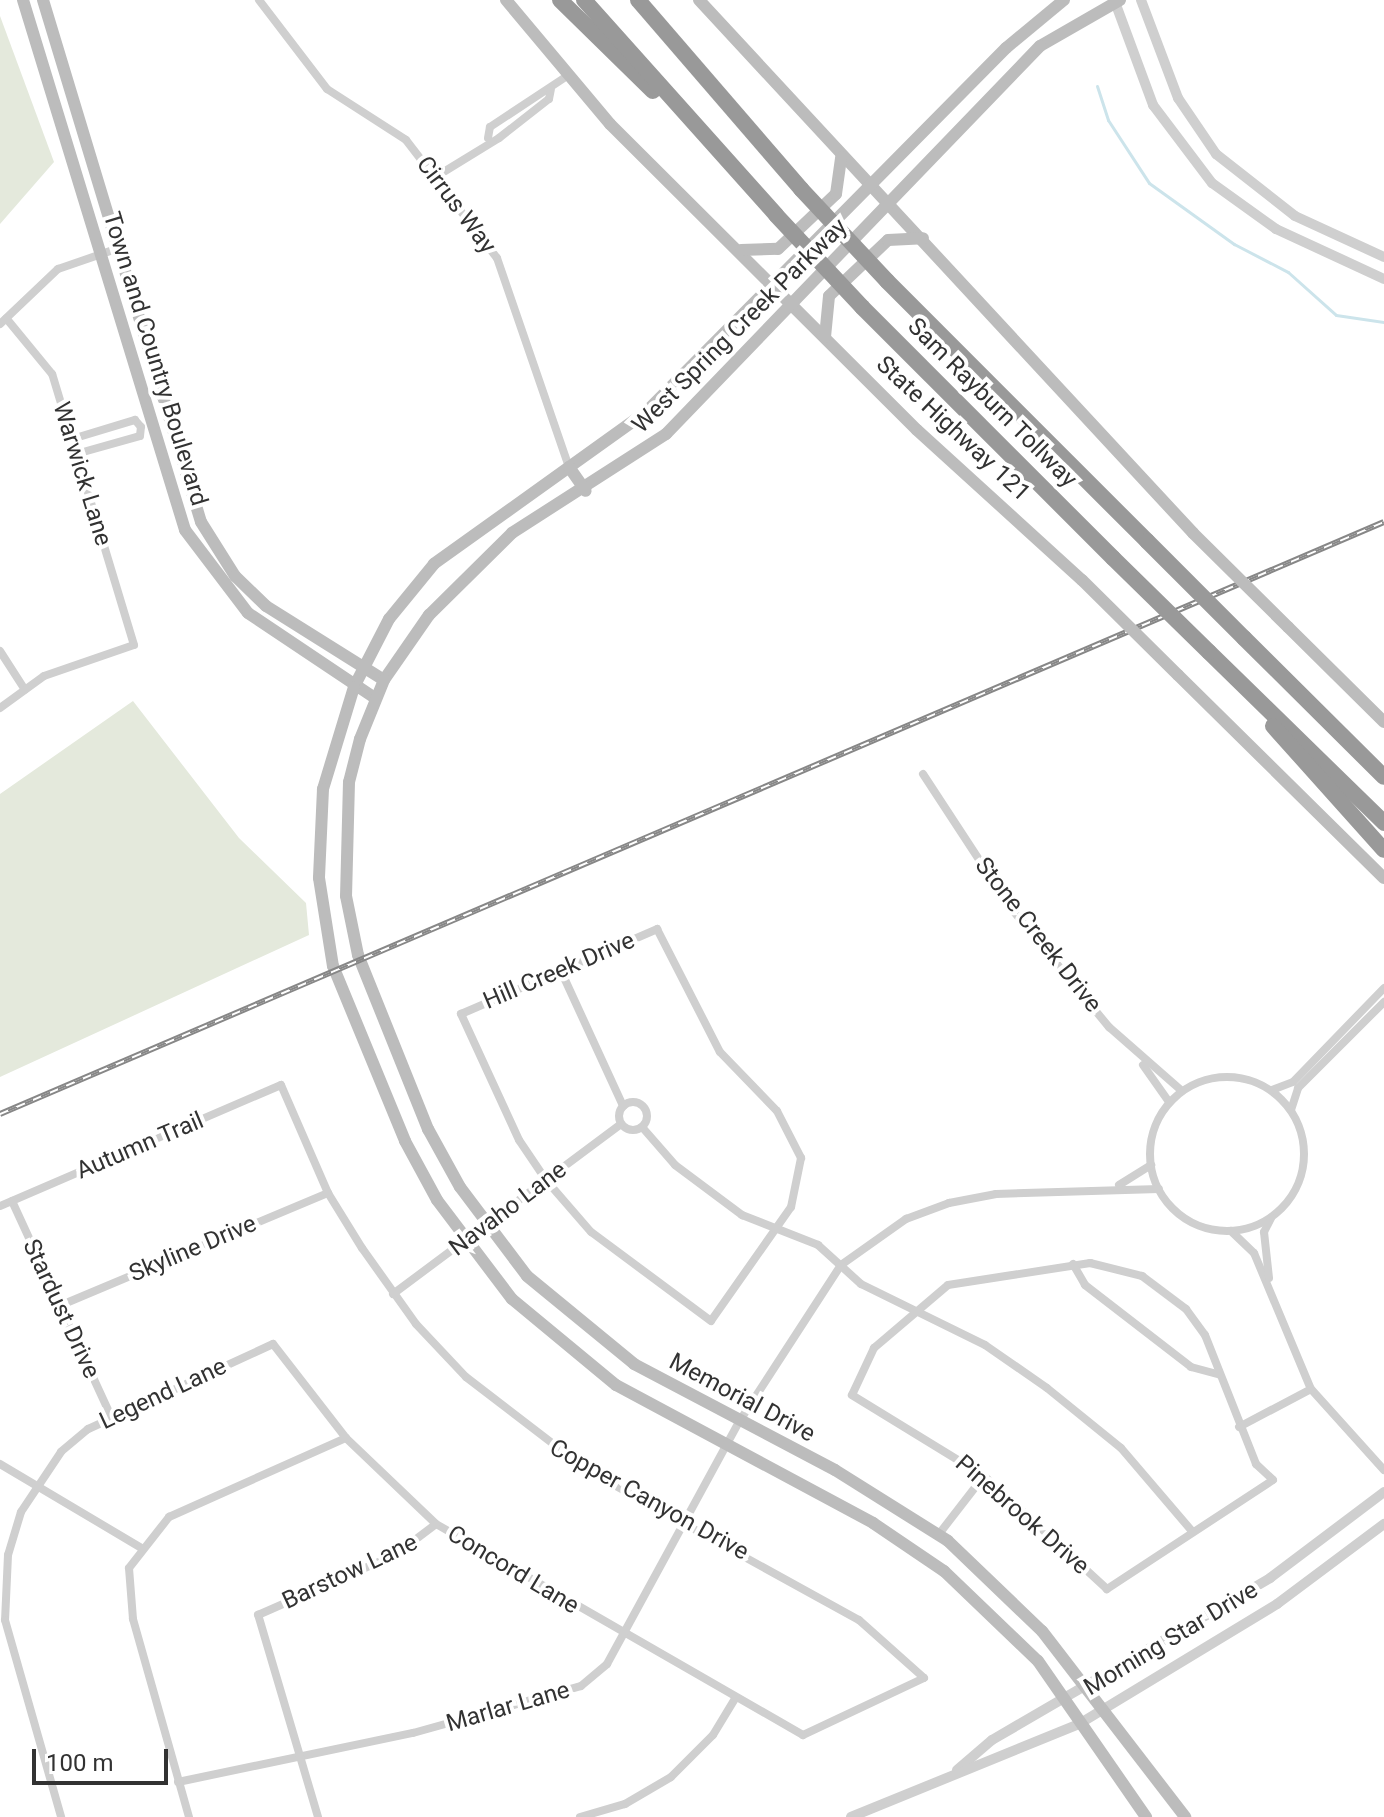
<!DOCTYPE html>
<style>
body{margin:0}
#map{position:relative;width:1384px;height:1817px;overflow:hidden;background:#fff;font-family:Roboto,sans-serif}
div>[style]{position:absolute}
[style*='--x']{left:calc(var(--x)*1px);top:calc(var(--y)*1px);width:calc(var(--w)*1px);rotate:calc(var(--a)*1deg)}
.green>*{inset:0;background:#e4e9dc}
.stream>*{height:3px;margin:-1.5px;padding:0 1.5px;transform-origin:1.5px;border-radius:1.5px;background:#cce4eb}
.minor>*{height:8px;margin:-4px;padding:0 4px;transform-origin:4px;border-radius:4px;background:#cfcfcf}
.minor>.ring{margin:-4px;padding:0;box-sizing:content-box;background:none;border:8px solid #cfcfcf;border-radius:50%}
.tertiary>*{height:10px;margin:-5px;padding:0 5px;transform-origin:5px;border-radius:5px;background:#cfcfcf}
.secondary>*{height:12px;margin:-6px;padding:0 6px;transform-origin:6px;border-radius:6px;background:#bcbcbc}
.motorway>*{height:16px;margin:-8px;padding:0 8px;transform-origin:8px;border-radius:8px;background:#999}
.rail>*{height:6px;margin-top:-3px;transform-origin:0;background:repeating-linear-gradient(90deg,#fff 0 9px,#878787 0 18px);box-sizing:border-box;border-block:2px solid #878787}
.secondary-bridge>*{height:12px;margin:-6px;padding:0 6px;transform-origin:6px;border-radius:6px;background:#bcbcbc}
.motorway-bridge>*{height:16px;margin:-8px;padding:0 8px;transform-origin:8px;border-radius:8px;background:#999}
span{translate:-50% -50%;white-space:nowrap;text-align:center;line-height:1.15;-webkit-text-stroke:8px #fff;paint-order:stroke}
.street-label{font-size:24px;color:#323232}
.scale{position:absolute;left:32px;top:1749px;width:136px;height:36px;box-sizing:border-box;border:4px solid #323232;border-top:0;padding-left:10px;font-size:24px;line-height:28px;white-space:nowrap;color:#323232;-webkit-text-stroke:6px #fff;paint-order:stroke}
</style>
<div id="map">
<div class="green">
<i style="clip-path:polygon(0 16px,54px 162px,0 224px)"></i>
<i style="clip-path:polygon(133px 701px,239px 838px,306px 903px,309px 935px,0 1077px,0 794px)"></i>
</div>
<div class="stream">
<i style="--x:1097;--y:86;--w:36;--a:72"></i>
<i style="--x:1108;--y:120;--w:75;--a:56.9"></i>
<i style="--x:1149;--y:183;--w:105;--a:35.7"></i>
<i style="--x:1234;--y:244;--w:61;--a:27.4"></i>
<i style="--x:1288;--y:272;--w:64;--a:41.9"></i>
<i style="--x:1336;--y:315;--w:49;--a:8.3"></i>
</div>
<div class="minor">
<i style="--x:259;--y:0;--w:112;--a:52.6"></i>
<i style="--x:327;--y:89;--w:94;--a:32.8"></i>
<i style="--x:406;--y:140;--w:149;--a:52.4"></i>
<i style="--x:497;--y:258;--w:221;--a:71"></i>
<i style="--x:488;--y:138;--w:11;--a:-80"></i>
<i style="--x:490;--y:127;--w:92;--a:-33.5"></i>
<i style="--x:437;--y:176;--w:73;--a:-31.5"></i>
<i style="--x:499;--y:138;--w:63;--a:-38"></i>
<i style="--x:549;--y:99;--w:10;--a:-79"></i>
<i style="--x:0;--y:324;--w:80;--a:-43.5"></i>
<i style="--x:58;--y:269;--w:61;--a:-19"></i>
<i style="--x:72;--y:439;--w:66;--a:-16.8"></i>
<i style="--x:135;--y:420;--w:9;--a:49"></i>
<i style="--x:76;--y:454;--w:66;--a:-15.7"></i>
<i style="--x:140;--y:436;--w:9;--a:-84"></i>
<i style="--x:0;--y:651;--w:46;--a:57.3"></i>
<i style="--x:0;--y:708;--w:54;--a:-36"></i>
<i style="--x:44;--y:676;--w:95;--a:-19"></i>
<i style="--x:134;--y:645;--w:283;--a:-106.8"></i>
<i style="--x:52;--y:374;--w:72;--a:-129.4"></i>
<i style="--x:923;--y:774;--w:159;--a:56.8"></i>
<i style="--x:1010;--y:907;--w:156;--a:50.5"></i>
<i style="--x:1109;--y:1027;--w:97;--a:41.2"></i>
<i style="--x:657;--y:929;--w:138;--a:62.9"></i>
<i style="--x:720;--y:1052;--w:82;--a:46"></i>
<i style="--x:777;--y:1111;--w:53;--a:62.9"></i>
<i style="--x:801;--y:1158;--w:50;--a:101.5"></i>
<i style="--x:791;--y:1207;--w:139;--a:125.1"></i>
<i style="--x:711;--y:1321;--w:149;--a:-143.4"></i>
<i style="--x:591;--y:1232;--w:69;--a:-130.9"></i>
<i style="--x:546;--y:1180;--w:48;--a:-124"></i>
<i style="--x:519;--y:1140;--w:139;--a:-114.7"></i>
<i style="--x:461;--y:1014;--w:214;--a:-23.4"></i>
<i style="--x:561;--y:971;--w:149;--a:65.3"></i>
<i style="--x:1143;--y:1065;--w:45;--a:54.9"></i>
<i class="ring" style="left:1150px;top:1077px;width:146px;height:146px"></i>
<i style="--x:1272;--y:1090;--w:22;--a:-21"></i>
<i style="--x:1293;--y:1082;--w:131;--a:-45.9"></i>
<i class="ring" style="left:619px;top:1102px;width:20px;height:20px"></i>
<i style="--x:1291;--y:1110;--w:23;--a:-72"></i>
<i style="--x:1298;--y:1088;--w:122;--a:-45"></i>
<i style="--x:642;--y:1127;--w:50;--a:49"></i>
<i style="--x:675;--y:1165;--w:84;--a:36.7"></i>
<i style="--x:742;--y:1215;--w:82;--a:21.5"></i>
<i style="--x:818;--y:1245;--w:58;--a:42.2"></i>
<i style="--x:861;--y:1284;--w:138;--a:26.2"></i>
<i style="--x:985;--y:1345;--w:75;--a:34.7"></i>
<i style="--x:1047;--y:1388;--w:95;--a:39"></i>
<i style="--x:1121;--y:1448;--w:109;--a:49.5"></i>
<i style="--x:1119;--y:1185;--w:38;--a:-32"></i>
<i style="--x:12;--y:1201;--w:237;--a:65.3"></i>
<i style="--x:0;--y:1206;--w:306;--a:-23.3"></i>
<i style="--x:281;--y:1085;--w:118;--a:66.5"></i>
<i style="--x:328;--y:1193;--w:65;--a:58.3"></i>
<i style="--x:362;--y:1248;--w:93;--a:54.6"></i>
<i style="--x:416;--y:1324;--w:73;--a:46.7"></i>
<i style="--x:466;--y:1377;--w:153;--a:37.5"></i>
<i style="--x:587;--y:1470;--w:311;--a:28.9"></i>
<i style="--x:859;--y:1620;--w:87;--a:41.7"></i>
<i style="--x:924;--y:1678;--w:134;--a:154.8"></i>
<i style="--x:803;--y:1735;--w:423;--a:-150.1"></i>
<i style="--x:436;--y:1524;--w:124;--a:-136.3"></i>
<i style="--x:346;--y:1438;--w:119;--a:-127.8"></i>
<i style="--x:273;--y:1344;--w:204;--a:155.3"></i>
<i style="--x:88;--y:1429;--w:35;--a:140"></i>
<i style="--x:61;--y:1452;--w:72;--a:123.7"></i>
<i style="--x:21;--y:1512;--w:45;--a:106.8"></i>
<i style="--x:8;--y:1555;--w:65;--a:92.6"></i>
<i style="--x:5;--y:1620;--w:205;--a:74.1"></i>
<i style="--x:1231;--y:1231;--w:32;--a:44"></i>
<i style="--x:1254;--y:1253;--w:147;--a:67.3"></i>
<i style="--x:1311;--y:1389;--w:109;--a:48"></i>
<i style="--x:1090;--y:1263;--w:54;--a:14"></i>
<i style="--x:1142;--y:1276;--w:55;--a:36.9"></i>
<i style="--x:1186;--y:1309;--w:32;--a:54"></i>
<i style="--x:1205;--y:1335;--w:139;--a:68.4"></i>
<i style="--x:1256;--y:1464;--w:23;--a:43"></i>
<i style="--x:1273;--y:1480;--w:199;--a:146.7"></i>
<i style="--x:1107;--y:1589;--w:167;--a:-137.4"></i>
<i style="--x:984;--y:1476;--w:155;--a:-148.5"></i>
<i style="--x:852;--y:1395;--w:52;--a:-64.9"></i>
<i style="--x:874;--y:1348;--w:97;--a:-40.4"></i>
<i style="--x:948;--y:1285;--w:144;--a:-8.8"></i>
<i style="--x:1073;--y:1264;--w:24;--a:60"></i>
<i style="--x:1085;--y:1285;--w:134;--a:37.7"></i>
<i style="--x:1191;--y:1367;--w:28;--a:15"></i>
<i style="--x:1269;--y:1278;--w:46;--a:-96.2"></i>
<i style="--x:1264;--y:1232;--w:16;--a:-63"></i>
<i style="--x:393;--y:1294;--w:284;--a:-36.7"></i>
<i style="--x:59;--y:1306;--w:292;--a:-22.8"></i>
<i style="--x:1239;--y:1427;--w:81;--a:-27.8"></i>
<i style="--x:0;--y:1464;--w:163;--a:30.7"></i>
<i style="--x:939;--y:1534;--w:73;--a:-52.2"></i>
<i style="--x:178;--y:1782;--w:240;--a:-11.8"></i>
<i style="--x:413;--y:1733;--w:174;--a:-15.6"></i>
<i style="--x:581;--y:1686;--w:34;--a:-40"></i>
<i style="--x:607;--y:1664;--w:276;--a:-61.4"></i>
<i style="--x:739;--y:1422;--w:187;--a:-57"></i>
<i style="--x:841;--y:1265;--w:80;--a:-35.3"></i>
<i style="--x:906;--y:1219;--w:46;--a:-20.4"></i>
<i style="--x:949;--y:1203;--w:48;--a:-10.8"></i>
<i style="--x:996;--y:1194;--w:163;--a:-1.8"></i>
<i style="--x:189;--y:1817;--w:206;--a:-105.8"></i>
<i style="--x:133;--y:1619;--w:51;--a:-94.5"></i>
<i style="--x:129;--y:1568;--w:65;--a:-51.9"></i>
<i style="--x:169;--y:1517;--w:194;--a:-24.1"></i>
<i style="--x:318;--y:1817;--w:211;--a:-106.5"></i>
<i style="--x:258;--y:1615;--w:150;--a:-23.7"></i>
<i style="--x:395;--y:1555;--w:51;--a:-37.1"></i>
<i style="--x:580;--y:1817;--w:47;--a:-16.1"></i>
<i style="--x:625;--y:1804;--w:53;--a:-30.4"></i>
<i style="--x:671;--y:1777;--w:59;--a:-45"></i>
<i style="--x:713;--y:1735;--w:44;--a:-58.8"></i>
</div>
<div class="tertiary">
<i style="--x:1141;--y:0;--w:105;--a:69.3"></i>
<i style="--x:1178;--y:98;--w:68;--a:55.8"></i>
<i style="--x:1216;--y:154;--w:100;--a:38.1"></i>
<i style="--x:1295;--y:216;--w:98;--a:24.7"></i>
<i style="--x:1115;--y:2;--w:110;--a:69.7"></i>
<i style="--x:1153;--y:105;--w:98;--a:52.9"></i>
<i style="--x:1212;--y:183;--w:79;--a:35.7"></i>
<i style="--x:1276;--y:229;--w:119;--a:24.8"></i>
<i style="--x:957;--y:1770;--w:46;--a:-40.6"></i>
<i style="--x:992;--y:1740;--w:322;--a:-30.2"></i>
<i style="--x:1270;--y:1578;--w:143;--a:-37"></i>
<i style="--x:851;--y:1817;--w:246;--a:-22.2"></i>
<i style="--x:1079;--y:1724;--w:232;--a:-31.2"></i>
<i style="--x:1277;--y:1604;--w:134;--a:-36.8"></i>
</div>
<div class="secondary">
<i style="--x:23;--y:0;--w:554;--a:73"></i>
<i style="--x:185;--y:530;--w:104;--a:52.8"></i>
<i style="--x:248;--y:613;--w:153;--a:33.8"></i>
<i style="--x:43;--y:0;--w:545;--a:73.16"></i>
<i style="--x:201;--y:522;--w:64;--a:57.8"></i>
<i style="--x:235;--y:576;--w:43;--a:44.1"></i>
<i style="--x:266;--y:606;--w:139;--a:32.1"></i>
<i style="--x:506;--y:0;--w:162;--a:50"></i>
<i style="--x:610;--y:124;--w:433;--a:44.9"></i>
<i style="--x:917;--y:430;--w:223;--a:42.3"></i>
<i style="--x:699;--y:0;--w:727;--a:47.17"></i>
<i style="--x:1064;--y:0;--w:75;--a:140.4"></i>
<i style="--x:1006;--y:48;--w:512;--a:134.68"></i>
<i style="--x:646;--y:412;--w:261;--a:144.4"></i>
<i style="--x:434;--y:564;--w:71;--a:129.3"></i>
<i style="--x:389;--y:619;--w:76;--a:117.2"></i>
<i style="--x:354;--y:687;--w:107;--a:106.9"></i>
<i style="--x:323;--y:789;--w:89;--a:92.6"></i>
<i style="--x:319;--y:878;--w:89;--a:81"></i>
<i style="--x:333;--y:966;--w:189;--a:67.6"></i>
<i style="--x:405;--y:1141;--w:67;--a:61.5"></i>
<i style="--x:437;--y:1200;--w:124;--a:52.9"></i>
<i style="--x:512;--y:1299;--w:135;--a:39.6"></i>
<i style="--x:616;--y:1385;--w:292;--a:28.2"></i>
<i style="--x:873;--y:1523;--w:86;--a:34.1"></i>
<i style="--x:944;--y:1571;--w:130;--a:43.8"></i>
<i style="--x:1038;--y:1661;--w:190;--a:55.3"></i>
<i style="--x:1120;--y:0;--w:92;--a:150.1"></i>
<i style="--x:1040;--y:46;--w:539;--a:133.95"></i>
<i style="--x:666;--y:434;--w:183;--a:147.3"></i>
<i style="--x:512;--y:533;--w:117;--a:135.3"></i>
<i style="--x:429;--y:615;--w:79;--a:124.7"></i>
<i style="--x:384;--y:680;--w:64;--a:112.1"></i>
<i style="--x:360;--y:739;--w:44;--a:104.3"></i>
<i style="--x:349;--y:782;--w:114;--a:91.5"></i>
<i style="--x:346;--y:896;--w:60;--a:78.5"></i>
<i style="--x:358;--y:955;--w:188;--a:68.1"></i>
<i style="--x:428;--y:1129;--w:66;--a:61.1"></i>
<i style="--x:460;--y:1187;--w:111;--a:53"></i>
<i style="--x:527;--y:1276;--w:139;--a:39.4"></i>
<i style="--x:634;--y:1364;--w:227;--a:27.8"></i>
<i style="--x:835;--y:1470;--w:133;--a:32.1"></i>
<i style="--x:948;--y:1541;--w:130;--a:43.8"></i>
<i style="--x:1042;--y:1631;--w:235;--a:52.4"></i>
<i style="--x:741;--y:250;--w:37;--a:-2"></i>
<i style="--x:778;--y:249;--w:80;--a:-43.5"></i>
<i style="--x:836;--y:194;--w:37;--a:-82"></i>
<i style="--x:825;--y:337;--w:41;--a:-84.4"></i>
<i style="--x:829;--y:296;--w:81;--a:-43.5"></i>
<i style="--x:888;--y:240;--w:35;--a:-3"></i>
<i style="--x:569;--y:467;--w:29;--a:55"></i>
<i style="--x:1288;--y:627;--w:135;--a:44.7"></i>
<i style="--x:1178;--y:675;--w:289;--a:44.6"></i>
</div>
<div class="motorway">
<i style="--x:560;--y:0;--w:130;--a:44.4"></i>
<i style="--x:584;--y:0;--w:288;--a:48.2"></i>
<i style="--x:638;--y:0;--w:250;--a:49.2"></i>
<i style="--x:887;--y:281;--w:368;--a:45"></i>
<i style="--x:862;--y:307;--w:355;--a:45"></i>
<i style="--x:1244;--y:638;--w:197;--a:44.8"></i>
<i style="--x:1209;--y:652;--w:245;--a:44.3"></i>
<i style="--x:1273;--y:726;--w:166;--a:48.2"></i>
</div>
<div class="rail">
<i style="--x:0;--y:1114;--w:1505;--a:-23.16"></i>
</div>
<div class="secondary-bridge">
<i style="--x:1193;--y:533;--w:134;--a:44.7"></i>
<i style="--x:1082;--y:580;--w:135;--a:44.7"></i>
</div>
<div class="motorway-bridge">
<i style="--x:801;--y:189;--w:126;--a:46.9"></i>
<i style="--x:776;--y:215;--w:126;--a:46.9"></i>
<i style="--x:1147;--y:541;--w:137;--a:45"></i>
<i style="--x:1113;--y:558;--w:134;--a:44.4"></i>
</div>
<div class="street-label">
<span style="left:456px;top:205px;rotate:53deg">Cirrus Way</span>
<span style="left:740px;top:326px;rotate:-45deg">West Spring Creek Parkway</span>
<span style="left:155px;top:359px;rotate:73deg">Town and Country Boulevard</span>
<span style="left:992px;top:403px;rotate:45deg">Sam Rayburn Tollway</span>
<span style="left:953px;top:429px;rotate:43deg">State Highway 121</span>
<span style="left:82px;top:474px;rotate:73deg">Warwick Lane</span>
<span style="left:1038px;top:935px;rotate:52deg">Stone Creek Drive</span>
<span style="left:559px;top:971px;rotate:-23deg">Hill Creek Drive</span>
<span style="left:140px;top:1146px;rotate:-23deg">Autumn Trail</span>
<span style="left:508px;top:1209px;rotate:-37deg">Navaho Lane</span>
<span style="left:193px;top:1249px;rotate:-23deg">Skyline Drive</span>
<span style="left:61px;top:1309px;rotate:65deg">Stardust Drive</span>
<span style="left:163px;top:1394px;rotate:-25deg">Legend Lane</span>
<span style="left:742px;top:1398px;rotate:28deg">Memorial Drive</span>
<span style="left:649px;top:1500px;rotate:29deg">Copper Canyon Drive</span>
<span style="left:1022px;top:1515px;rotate:41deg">Pinebrook Drive</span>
<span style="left:513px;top:1570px;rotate:31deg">Concord Lane</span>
<span style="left:350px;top:1572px;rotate:-25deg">Barstow Lane</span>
<span style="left:1171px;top:1639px;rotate:-31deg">Morning Star Drive</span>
<span style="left:508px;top:1707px;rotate:-16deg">Marlar Lane</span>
</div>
<div class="scale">100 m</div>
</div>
